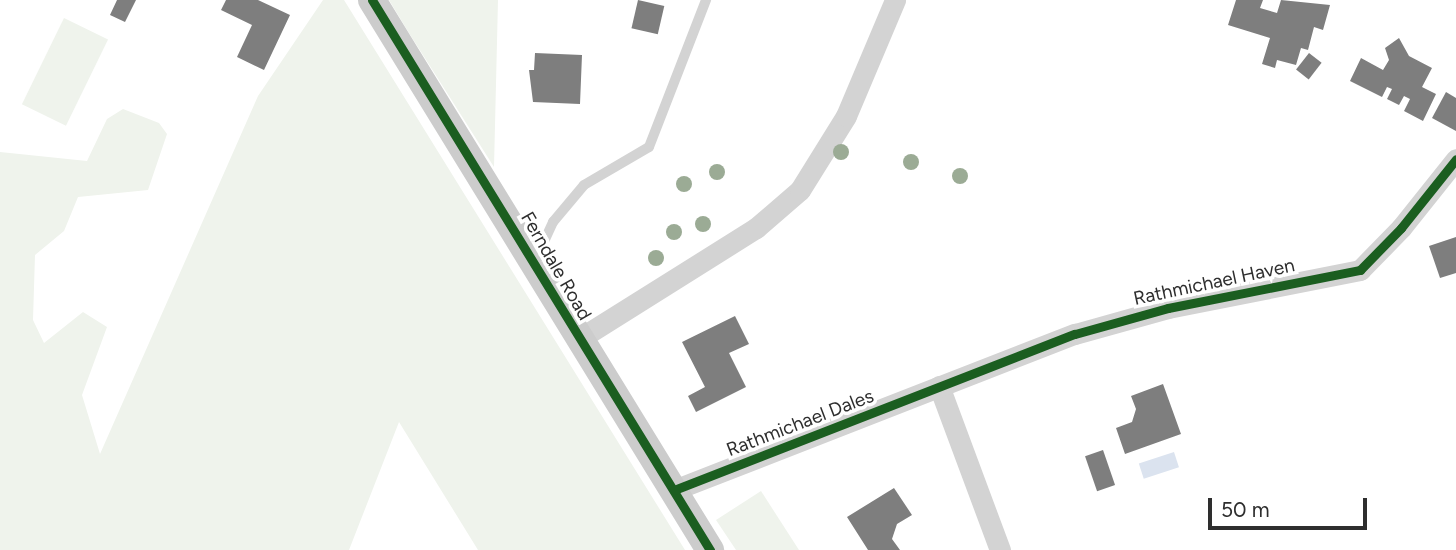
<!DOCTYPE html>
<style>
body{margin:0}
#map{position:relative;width:1456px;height:550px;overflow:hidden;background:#fff;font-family:Figtree,sans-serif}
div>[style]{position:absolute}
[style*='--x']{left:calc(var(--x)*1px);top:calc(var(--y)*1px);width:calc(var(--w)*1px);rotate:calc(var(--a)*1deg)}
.green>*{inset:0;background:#eff3ec;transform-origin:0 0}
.water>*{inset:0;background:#dbe3ef;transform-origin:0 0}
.building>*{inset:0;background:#7e7e7e;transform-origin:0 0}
.lane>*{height:10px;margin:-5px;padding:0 5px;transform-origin:5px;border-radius:5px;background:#d3d3d3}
.street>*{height:21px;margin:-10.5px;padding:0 10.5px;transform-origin:10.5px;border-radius:10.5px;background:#d3d3d3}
.secondary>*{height:28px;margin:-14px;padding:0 14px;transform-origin:14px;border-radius:14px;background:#ccc}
.cycleway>*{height:9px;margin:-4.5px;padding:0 4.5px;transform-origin:4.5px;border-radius:4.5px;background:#1b5e20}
.trees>*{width:16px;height:16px;margin:-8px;border-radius:50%;background:#9bab95}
span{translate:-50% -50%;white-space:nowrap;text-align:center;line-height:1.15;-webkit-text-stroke:7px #fff;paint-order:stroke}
.street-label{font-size:19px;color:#2e2e2e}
.scale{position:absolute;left:1208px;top:498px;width:159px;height:32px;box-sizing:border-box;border:4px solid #2e2e2e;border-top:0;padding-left:9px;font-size:21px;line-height:24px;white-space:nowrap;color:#2e2e2e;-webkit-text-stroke:5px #fff;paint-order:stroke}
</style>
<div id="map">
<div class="green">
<i style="clip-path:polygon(323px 0,344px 0,685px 550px,478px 550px,399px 422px,349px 550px,0 550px,0 152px,87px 161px,107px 119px,123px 109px,159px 123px,167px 134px,148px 190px,78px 197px,64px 231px,35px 255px,33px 320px,44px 343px,83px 312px,107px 327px,82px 395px,100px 454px,258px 96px)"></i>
<i style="clip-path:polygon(389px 0,498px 0,494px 167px,409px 33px)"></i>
<i style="left:64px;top:18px;width:49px;height:96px;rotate:26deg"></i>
<i style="clip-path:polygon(761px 491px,799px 550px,736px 550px,716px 520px)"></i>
</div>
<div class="water">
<i style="left:1174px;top:452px;width:16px;height:37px;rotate:72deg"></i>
</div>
<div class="building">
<i style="clip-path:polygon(117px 0,136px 0,125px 22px,110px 15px)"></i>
<i style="clip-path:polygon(226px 0,258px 0,290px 15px,264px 70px,237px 57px,252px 25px,221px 10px)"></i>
<i style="left:638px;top:0;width:27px;height:29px;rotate:13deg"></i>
<i style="clip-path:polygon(1236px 0,1263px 0,1260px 8px,1277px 13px,1281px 0,1330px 5px,1323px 30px,1314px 27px,1308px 50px,1301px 48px,1296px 65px,1277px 60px,1275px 68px,1262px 64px,1270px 38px,1228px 25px)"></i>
<i style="clip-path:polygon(1399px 38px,1409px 56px,1432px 68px,1422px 87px,1436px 94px,1423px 121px,1404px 111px,1410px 99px,1404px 96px,1399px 105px,1387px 99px,1392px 89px,1387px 87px,1382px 97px,1350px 81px,1361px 58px,1383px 70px,1389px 60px,1385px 48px)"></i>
<i style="clip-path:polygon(535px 53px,582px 55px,580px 104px,533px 102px,529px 70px,534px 70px)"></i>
<i style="left:1309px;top:53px;width:16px;height:21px;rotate:38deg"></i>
<i style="clip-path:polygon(1446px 92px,1456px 98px,1456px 131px,1432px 118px)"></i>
<i style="clip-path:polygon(1456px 237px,1456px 273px,1440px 278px,1429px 246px)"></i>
<i style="clip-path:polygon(735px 316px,749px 344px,729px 353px,746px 387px,696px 412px,688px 396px,705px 387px,682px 342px)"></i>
<i style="clip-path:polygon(1163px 384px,1181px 434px,1125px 454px,1116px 428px,1132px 422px,1136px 409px,1131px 396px)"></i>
<i style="left:1103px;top:450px;width:37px;height:19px;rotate:71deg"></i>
<i style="clip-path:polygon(894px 488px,912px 515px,897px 524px,892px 539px,900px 550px,868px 550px,847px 517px)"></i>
</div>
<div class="lane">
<i style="--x:536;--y:259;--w:41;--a:-65.3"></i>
<i style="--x:553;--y:222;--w:48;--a:-50"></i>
<i style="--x:584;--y:185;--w:75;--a:-30.3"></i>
<i style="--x:649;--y:147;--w:158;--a:-68.8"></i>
</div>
<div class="street">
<i style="--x:579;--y:339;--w:209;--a:-32.1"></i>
<i style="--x:756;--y:228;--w:58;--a:-40.8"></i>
<i style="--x:800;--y:190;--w:87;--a:-58.1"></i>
<i style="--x:846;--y:116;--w:126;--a:-67.1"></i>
<i style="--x:939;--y:386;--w:175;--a:69.6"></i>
<i style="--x:674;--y:490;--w:430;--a:-21.3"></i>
<i style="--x:1075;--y:334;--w:97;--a:-15.6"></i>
<i style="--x:1168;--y:308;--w:196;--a:-11.2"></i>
<i style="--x:1360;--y:270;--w:59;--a:-45.7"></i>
<i style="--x:1401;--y:228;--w:88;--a:-51.4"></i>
</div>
<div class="secondary">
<i style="--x:372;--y:0;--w:646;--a:58.43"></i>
</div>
<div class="cycleway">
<i style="--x:372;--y:0;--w:646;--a:58.43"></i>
<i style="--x:674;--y:490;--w:430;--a:-21.3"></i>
<i style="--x:1075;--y:334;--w:97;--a:-15.6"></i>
<i style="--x:1168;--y:308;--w:196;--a:-11.2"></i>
<i style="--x:1360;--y:270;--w:59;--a:-45.7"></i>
<i style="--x:1401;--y:228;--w:88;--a:-51.4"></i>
</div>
<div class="trees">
<i style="left:841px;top:152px"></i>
<i style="left:911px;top:162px"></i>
<i style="left:717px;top:172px"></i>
<i style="left:960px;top:176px"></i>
<i style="left:684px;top:184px"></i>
<i style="left:703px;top:224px"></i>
<i style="left:674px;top:232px"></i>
<i style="left:656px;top:258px"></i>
</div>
<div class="street-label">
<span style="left:556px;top:266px;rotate:60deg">Ferndale Road</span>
<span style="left:1214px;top:282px;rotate:-12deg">Rathmichael Haven</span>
<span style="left:800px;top:423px;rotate:-21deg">Rathmichael Dales</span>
</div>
<div class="scale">50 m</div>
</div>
